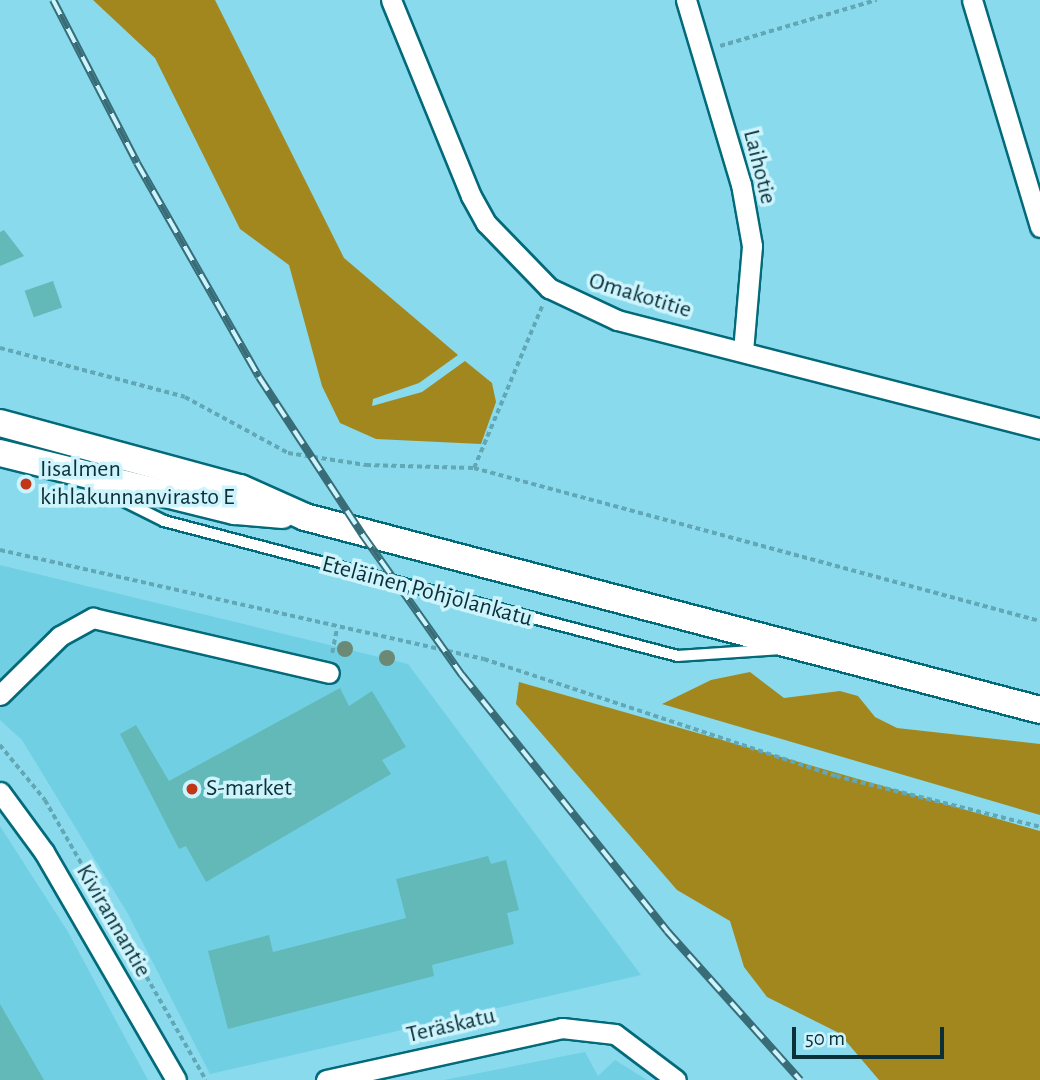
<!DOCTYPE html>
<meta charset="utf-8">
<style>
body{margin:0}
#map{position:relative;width:1040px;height:1080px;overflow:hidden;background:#88daec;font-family:"Alegreya Sans",sans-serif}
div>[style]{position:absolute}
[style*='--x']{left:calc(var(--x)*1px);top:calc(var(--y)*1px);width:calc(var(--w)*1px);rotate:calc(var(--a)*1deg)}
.built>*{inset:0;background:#71cfe4}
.forest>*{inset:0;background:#a2871e}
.building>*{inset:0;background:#63b9b7;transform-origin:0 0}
.path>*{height:3.5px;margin-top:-1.75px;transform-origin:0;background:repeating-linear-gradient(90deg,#62a7b5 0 5px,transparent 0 8.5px)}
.roads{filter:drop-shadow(2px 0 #036a7a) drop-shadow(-2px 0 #036a7a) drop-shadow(0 2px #036a7a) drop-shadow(0 -2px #036a7a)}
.lane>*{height:10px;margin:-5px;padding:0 5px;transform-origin:5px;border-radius:5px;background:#fff}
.street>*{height:19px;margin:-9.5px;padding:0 9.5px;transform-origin:9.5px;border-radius:9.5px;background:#fff}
.secondary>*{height:26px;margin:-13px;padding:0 13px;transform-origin:13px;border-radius:13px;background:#fff}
.rail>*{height:8px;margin-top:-4px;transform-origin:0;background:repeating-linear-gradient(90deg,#cdf4fd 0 16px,#386c77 0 32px);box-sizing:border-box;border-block:2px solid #386c77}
.trees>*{width:16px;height:16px;margin:-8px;border-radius:50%;background:#6b8974}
.dots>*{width:19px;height:19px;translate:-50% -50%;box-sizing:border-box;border:4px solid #cdf4fd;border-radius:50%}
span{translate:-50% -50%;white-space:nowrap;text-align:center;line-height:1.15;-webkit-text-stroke:7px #cdf4fd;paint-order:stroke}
.street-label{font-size:24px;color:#0c3037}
.poi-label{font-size:24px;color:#0c3037}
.left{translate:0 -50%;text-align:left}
.scale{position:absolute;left:792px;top:1027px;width:152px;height:32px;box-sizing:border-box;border:4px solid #0c3037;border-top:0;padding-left:9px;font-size:21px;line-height:24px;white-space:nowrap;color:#0c3037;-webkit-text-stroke:5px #cdf4fd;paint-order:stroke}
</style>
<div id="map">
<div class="built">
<i style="clip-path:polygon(0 565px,408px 664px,641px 975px,210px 1074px,128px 914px,22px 740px,0 720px)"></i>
<i style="clip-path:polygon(0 826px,68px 932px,148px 1080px,0 1080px)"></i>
<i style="clip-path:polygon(585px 1052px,598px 1076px,615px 1060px,647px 1080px,444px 1080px)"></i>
</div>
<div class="forest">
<i style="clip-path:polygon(93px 0,215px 0,344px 258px,458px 355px,419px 383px,373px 399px,372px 406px,422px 392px,465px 361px,492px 383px,496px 402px,481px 444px,376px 439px,340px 423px,322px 386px,289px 265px,240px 229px,155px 58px)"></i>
<i style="clip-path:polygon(750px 672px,784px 698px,840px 691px,858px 696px,875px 717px,897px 728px,1040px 744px,1040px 815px,662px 704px,711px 680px)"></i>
<i style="clip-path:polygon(519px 682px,1040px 831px,1040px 1080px,879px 1080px,839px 1033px,767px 997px,744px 967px,730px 921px,677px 890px,516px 704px)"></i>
</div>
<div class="building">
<i style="clip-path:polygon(4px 230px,24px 256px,0 266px,0 232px)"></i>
<i style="left:53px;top:281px;width:28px;height:30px;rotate:71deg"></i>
<i style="clip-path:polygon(340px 688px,349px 706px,372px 691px,406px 747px,382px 760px,391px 774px,206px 882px,186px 846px,179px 849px,120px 734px,136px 725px,169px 781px)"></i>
<i style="clip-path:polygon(488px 856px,491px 864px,506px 860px,519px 910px,507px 913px,514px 944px,432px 965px,434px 976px,228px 1029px,208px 951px,269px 935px,273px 952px,406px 918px,396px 879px)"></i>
<i style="clip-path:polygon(0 1004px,44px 1080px,0 1080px)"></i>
</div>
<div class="path">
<i style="--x:720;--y:46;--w:163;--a:-16.4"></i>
<i style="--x:0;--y:348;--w:191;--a:14.8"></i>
<i style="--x:185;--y:397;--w:117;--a:28.5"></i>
<i style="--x:288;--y:453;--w:79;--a:8.7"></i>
<i style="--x:366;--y:465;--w:108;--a:1.6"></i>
<i style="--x:474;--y:468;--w:586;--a:15.13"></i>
<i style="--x:474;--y:468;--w:176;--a:-67.2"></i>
<i style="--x:0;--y:550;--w:496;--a:12.7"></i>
<i style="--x:484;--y:659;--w:371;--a:18.4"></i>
<i style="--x:836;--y:776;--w:210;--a:14"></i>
<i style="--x:332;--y:653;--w:25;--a:-79"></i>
<i style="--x:0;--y:745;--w:71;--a:50.7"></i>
<i style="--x:45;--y:800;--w:323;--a:60.1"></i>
</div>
<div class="roads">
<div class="lane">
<i style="--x:92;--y:485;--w:80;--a:26.6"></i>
<i style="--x:164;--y:521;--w:531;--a:14.72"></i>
<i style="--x:678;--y:656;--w:103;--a:-3.9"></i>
</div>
<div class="street">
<i style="--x:391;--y:0;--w:212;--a:67.8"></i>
<i style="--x:471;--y:196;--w:31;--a:61"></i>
<i style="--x:486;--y:223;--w:91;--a:45.9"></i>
<i style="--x:549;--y:288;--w:75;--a:25.2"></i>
<i style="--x:617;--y:320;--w:437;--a:14.4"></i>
<i style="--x:686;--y:0;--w:192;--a:73.4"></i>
<i style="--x:741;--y:184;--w:63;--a:79.9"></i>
<i style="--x:752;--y:246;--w:105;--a:94.9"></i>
<i style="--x:972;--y:0;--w:237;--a:73.3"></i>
<i style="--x:0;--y:695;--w:84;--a:-44.5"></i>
<i style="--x:60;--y:636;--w:38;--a:-29"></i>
<i style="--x:93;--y:618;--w:242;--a:13.1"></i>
<i style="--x:0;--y:792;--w:74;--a:53.7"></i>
<i style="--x:44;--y:852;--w:263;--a:59.9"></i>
<i style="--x:326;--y:1080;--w:242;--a:-12.4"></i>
<i style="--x:562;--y:1028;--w:53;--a:6.5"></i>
<i style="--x:615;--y:1034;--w:76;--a:37"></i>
</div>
<div class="secondary">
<i style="--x:0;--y:423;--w:249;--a:15.2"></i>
<i style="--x:240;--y:488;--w:71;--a:24"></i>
<i style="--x:305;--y:517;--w:760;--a:14.71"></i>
<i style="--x:0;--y:453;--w:242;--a:13.9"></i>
<i style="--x:235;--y:511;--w:47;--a:4.9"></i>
</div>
</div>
<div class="rail">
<i style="--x:53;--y:0;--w:183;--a:62.7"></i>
<i style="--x:137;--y:163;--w:246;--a:60.3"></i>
<i style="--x:259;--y:377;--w:188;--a:56.7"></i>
<i style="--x:362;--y:534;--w:173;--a:54.7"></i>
<i style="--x:462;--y:675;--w:328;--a:51.3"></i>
<i style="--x:667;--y:931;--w:200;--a:48.2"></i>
</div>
<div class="trees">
<i style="left:345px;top:649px"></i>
<i style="left:387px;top:658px"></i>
</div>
<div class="dots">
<i style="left:26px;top:484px;background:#c13619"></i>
<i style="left:192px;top:789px;background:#c13619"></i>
</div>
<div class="street-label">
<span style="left:759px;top:167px;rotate:76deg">Laihotie</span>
<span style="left:640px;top:296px;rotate:17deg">Omakotitie</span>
<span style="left:427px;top:592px;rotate:15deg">Eteläinen Pohjolankatu</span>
<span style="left:113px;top:921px;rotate:60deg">Kivirannantie</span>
<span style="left:451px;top:1026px;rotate:-13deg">Teräskatu</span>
</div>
<div class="poi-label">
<span class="left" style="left:40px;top:484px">Iisalmen<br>kihlakunnanvirasto E</span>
<span class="left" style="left:206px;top:789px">S-market</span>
</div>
<div class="scale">50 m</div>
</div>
